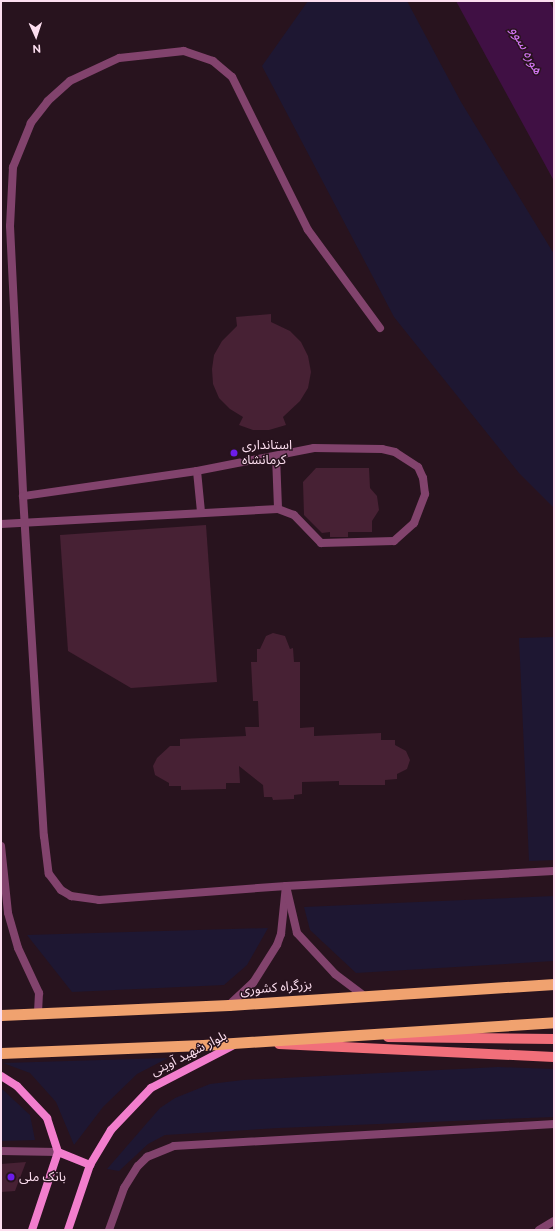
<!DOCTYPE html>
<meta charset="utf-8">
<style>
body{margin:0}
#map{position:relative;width:555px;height:1231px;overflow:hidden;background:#28131e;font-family:Raleway,"Noto Sans Arabic",sans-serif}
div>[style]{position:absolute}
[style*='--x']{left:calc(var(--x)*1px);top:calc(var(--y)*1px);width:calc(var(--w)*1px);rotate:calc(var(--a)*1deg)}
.green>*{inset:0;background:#1e1732}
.water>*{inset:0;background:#401044}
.building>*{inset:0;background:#472134}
.service>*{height:8px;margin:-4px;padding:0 4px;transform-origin:4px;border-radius:4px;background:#82436d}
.minor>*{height:8px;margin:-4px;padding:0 4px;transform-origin:4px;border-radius:4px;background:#82436d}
.tertiary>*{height:8px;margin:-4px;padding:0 4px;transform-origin:4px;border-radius:4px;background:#82436d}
.secondary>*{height:8px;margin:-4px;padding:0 4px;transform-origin:4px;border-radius:4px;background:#f27ecd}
.primary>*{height:10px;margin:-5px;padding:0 5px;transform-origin:5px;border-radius:5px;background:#f16f7a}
.trunk>*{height:11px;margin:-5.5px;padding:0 5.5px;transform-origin:5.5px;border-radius:5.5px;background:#f0a26f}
.dots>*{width:11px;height:11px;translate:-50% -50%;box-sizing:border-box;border:2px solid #28131e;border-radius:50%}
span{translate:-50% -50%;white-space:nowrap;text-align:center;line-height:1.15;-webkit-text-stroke:3px #28131e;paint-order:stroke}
.poi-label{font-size:13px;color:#fcdeef}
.left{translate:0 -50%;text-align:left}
.street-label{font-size:13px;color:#fcdeef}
.water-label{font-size:14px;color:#d376f2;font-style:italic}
.frame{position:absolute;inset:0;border:2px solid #fcdeef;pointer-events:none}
.north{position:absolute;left:16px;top:16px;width:40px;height:40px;-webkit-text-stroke:3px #28131e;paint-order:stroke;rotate:177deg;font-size:11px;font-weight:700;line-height:16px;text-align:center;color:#fcdeef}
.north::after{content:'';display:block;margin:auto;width:14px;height:18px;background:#fcdeef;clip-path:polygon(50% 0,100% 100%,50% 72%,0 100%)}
</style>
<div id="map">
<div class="green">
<i style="clip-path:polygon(308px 1px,407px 1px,461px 102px,554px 254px,554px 508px,519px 473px,394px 317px,262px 66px)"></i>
<i style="clip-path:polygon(554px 637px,554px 860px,529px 861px,519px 638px)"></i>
<i style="clip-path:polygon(554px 896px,554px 961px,356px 973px,310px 930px,304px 907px)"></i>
<i style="clip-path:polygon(268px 928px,247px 965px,224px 985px,72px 992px,27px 935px)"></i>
<i style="clip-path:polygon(168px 1058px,137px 1074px,103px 1107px,74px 1145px,56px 1102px,30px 1073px,3px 1063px)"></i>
<i style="clip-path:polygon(498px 1067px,554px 1069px,554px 1117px,279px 1128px,165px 1135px,148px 1144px,119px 1171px,107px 1169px,160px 1108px,175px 1098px,210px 1084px,243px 1080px)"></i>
<i style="clip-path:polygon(1px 1088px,30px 1115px,35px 1140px,1px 1141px)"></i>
</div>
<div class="water">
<i style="clip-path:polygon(456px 1px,549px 1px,554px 10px,554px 181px)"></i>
</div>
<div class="building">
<i style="clip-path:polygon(271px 314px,271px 322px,290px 331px,301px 342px,308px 356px,311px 372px,308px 388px,300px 401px,283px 417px,286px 425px,269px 430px,253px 430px,239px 425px,243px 417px,230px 409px,219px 398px,213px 384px,212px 369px,214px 355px,222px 341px,237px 326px,236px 317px)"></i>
<i style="clip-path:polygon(316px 468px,369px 468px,370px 488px,377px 496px,379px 510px,372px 521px,372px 532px,348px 532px,348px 537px,330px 537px,330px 532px,322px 533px,304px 515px,303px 482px)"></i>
<i style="clip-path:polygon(206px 525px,217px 682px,131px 688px,68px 651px,60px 535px)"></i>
<i style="clip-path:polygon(273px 633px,285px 636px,290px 649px,293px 648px,294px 662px,300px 662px,300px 728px,314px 727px,314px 736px,381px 733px,381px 740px,395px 740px,395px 745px,406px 751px,410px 760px,407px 769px,397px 774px,397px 779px,385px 780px,385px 785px,339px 785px,339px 781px,302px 782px,302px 794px,294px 795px,294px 799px,273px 800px,272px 797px,264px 797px,263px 785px,239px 766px,240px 783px,226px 783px,226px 789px,181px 790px,181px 786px,169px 786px,169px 783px,155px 775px,153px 766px,157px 758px,170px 746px,180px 746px,180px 739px,246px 736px,245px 727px,259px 727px,258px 701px,253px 701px,251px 662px,257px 662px,257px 649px,260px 649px,266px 636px)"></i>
<i style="clip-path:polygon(26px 1162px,15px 1191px,1px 1192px,1px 1164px)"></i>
</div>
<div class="service">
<i style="--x:380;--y:328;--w:122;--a:-126.3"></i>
<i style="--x:308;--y:230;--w:171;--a:-116.4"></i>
<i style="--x:232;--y:77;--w:25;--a:-140"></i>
<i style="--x:213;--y:61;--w:31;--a:-161"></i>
<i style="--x:184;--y:51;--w:65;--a:173.9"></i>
<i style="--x:119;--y:58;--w:54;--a:154.9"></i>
<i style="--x:70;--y:81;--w:30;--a:138"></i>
<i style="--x:48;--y:101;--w:28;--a:128"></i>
<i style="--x:31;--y:123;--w:48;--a:112.2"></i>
<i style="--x:13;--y:167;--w:59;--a:92.9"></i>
<i style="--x:10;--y:226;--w:270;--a:87.2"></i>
<i style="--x:23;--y:496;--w:341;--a:86.5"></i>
<i style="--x:44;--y:836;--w:38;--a:83"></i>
<i style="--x:49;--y:874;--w:20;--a:53"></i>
<i style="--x:61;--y:890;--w:12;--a:31"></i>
<i style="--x:71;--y:896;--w:28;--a:8"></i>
<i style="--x:99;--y:900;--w:188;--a:-4.3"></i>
<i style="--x:286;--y:886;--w:268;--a:-3.2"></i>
<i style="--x:276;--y:456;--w:53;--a:87.8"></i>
<i style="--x:197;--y:471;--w:41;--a:84.4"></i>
<i style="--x:1;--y:524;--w:277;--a:-3.1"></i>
<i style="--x:278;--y:509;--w:17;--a:21"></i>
<i style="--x:294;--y:515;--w:39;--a:46"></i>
<i style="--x:321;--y:543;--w:73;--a:-1.6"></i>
<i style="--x:394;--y:541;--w:27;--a:-42"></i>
<i style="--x:414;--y:523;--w:31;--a:-69"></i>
<i style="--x:425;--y:494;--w:16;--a:-97"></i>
<i style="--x:423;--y:478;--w:12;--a:-114"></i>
<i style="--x:418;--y:467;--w:27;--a:-147"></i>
<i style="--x:395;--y:452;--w:13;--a:-167"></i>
<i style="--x:382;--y:449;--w:68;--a:-179.2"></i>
<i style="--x:314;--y:448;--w:119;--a:168.9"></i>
<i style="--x:197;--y:471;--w:176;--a:171.8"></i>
<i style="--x:229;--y:1005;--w:33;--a:-43"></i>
<i style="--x:253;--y:983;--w:45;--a:-57.7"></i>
<i style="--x:277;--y:945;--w:12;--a:-70"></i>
<i style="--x:281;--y:934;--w:48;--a:-84.1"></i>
<i style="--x:286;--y:886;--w:48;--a:76.8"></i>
<i style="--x:297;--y:933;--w:56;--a:47.2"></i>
<i style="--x:335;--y:974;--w:35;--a:37"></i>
<i style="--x:109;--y:1230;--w:45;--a:-70.3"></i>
<i style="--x:124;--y:1188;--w:26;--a:-58"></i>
<i style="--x:138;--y:1166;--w:13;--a:-45"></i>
<i style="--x:147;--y:1157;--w:29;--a:-22"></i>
<i style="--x:174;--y:1146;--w:381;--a:-3.3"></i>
<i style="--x:539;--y:1230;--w:17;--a:-31"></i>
</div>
<div class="minor">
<i style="--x:1;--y:846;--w:67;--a:84"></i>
<i style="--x:8;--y:913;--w:36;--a:74"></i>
<i style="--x:18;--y:948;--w:50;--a:65"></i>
<i style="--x:39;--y:993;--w:20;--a:93"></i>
</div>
<div class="tertiary">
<i style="--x:1;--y:1151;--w:57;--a:1"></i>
</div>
<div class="secondary">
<i style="--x:1;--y:1076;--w:19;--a:32"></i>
<i style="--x:17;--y:1086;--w:44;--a:46.8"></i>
<i style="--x:47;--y:1118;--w:36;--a:72"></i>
<i style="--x:58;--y:1152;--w:82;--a:108.4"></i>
<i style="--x:58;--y:1152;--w:35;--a:22"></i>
<i style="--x:68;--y:1230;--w:69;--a:-71.3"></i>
<i style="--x:90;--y:1165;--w:41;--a:-59"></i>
<i style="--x:111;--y:1130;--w:58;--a:-46.4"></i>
<i style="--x:151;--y:1088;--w:93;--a:-27.4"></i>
</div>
<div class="primary">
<i style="--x:388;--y:1037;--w:166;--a:0.7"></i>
<i style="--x:279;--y:1044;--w:275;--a:2.7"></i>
</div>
<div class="trunk">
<i style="--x:1;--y:1015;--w:228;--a:-2.5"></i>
<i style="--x:229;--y:1005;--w:326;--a:-3.7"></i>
<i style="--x:1;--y:1053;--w:202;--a:-2.3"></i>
<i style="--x:203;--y:1045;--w:352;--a:-3.7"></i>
</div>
<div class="dots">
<i style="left:234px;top:453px;background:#6d1ce9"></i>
<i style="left:11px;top:1177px;background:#6d1ce9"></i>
</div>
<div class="poi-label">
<span class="left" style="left:242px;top:453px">استانداری<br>کرمانشاه</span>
<span class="left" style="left:19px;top:1177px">بانک ملی</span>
</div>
<div class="street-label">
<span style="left:276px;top:988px;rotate:-5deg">بزرگراه کشوری</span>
<span style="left:189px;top:1054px;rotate:-27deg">بلوار شهید آوینی</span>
</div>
<div class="water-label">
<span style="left:527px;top:50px;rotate:61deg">هوره سوو</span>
</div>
<div class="frame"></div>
<div class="north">N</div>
</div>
